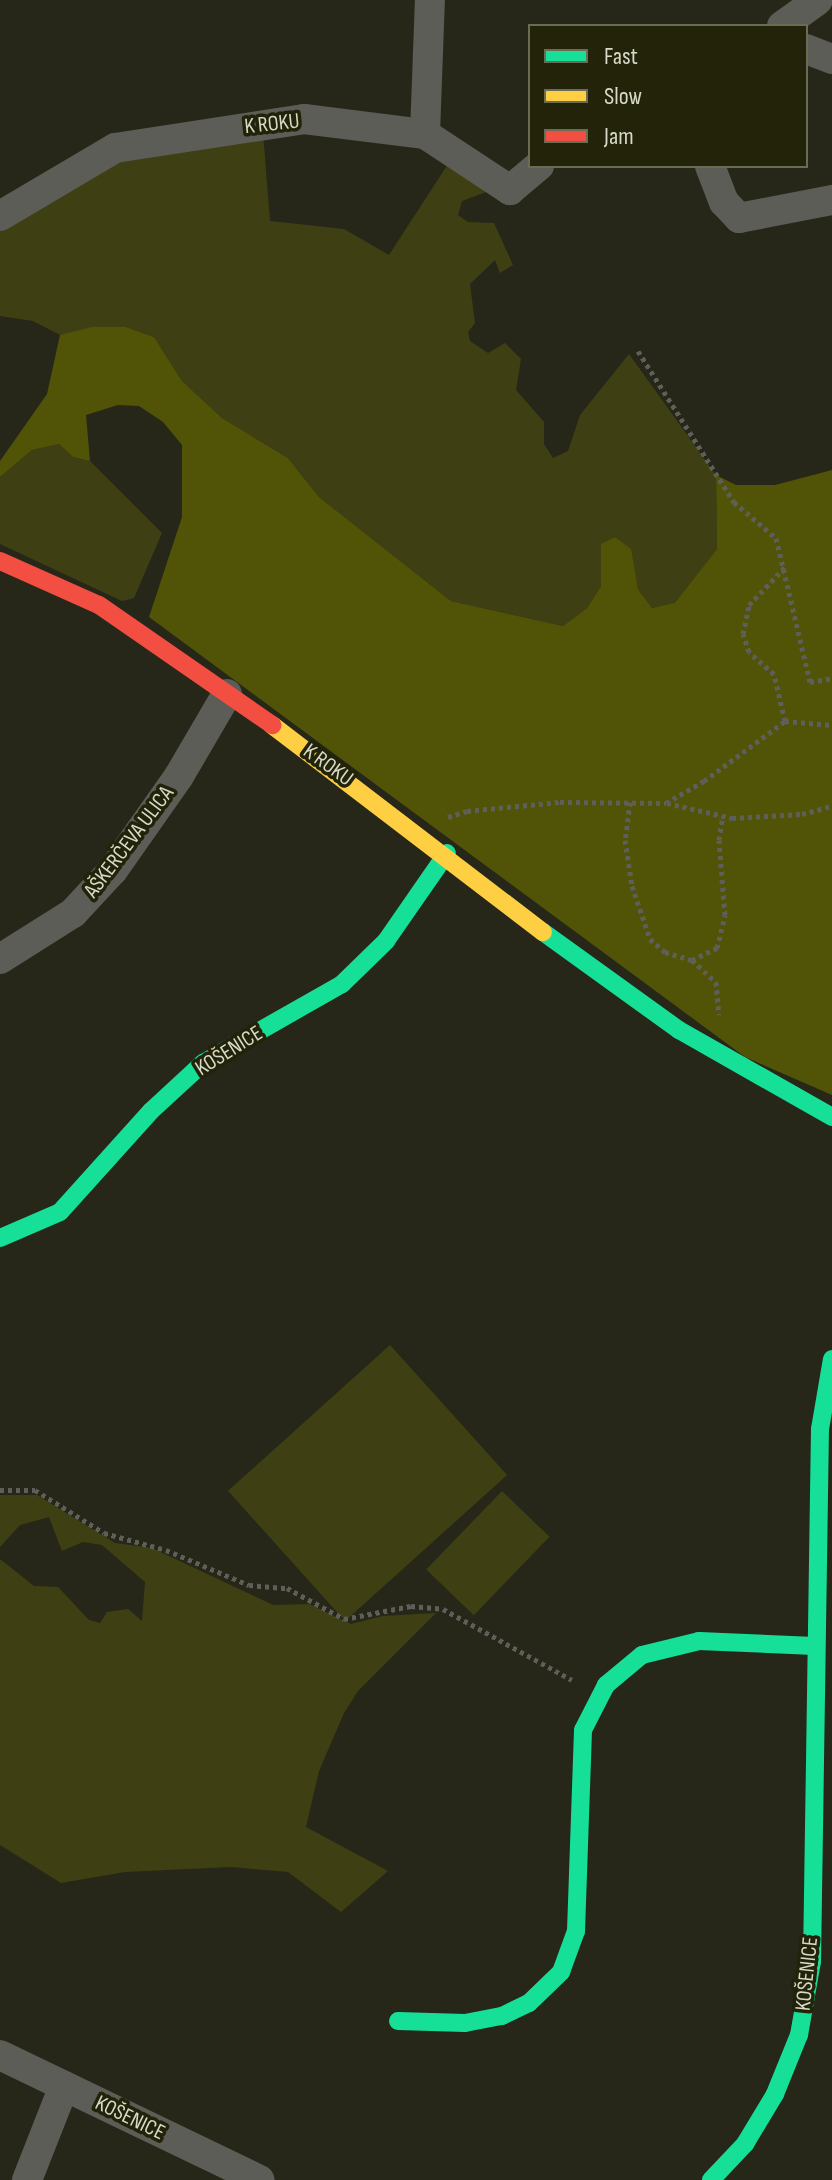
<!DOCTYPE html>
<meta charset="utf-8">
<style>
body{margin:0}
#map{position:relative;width:832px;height:2180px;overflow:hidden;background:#262718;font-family:"Sofia Sans Condensed",sans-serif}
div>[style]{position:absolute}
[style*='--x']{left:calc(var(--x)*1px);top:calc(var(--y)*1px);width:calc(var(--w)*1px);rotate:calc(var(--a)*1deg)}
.green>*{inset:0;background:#3e4013;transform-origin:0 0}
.forest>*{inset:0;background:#515307}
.path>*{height:5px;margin-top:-2.5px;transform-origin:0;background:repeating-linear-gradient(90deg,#5e5f58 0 4px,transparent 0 8px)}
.street>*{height:30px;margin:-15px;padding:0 15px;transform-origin:15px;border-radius:15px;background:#5c5d57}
.fast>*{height:18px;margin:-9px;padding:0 9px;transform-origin:9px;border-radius:9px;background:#16e098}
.slow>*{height:18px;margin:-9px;padding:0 9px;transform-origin:9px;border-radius:9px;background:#ffcf43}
.jam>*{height:18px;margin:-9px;padding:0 9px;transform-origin:9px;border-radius:9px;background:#f24e42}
span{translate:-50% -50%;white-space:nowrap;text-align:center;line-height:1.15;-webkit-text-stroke:7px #222308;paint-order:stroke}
.street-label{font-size:22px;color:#d7d9c9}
.legend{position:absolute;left:528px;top:24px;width:280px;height:144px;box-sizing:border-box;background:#222308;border:2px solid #6a6c55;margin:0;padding:10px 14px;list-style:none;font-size:24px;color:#d7d9c9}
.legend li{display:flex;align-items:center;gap:16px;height:40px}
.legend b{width:40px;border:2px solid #6a6c55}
</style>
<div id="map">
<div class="green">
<i style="clip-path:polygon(263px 132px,270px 221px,344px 229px,389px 255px,448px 164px,486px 192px,462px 201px,458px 215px,468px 222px,494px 223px,513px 265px,500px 273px,495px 260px,470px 284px,475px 323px,468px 332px,470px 341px,488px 353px,505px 343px,521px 359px,516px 390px,544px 422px,544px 444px,553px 458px,568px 451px,580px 415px,629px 354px,716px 475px,717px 549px,675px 604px,652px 608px,638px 589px,630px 549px,615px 537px,602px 544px,601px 586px,587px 608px,563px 626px,451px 601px,319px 497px,288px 458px,222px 418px,182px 381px,154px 337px,126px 327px,60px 335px,33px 321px,0 316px,0 223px,134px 150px)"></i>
<i style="clip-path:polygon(59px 444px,73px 457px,90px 461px,162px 533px,134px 598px,122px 601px,0 544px,0 477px,32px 450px)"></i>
<i style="left:390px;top:1345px;width:175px;height:218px;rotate:48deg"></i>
<i style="left:502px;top:1491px;width:66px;height:109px;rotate:44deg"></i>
<i style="clip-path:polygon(0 1495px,37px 1495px,115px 1543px,152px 1548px,273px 1605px,309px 1604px,351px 1624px,383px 1616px,436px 1613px,358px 1691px,344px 1713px,319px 1771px,306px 1827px,388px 1871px,341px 1912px,288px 1872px,231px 1867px,125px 1872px,61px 1883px,0 1845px,0 1559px,34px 1586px,58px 1587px,89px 1620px,100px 1623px,107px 1612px,128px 1609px,142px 1621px,145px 1582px,102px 1545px,83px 1542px,62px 1551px,49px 1517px,20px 1525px,0 1547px)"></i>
</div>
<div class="forest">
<i style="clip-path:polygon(92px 327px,126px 327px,154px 337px,182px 381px,222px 418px,288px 458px,319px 497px,451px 601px,563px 626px,587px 608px,601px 586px,601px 544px,615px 537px,631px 549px,638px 589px,652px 608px,675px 603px,717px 549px,716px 475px,736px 485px,775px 485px,832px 470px,832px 1095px,745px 1057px,149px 617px,182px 517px,182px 445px,163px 422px,139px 406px,118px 405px,86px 415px,90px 461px,73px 457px,59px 444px,32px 450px,0 477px,0 461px,47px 394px,60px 335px)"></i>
</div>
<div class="path">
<i style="--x:638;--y:351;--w:179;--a:57.6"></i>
<i style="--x:734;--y:502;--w:55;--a:40.6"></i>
<i style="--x:776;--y:538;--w:148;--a:76.7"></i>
<i style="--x:810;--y:682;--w:22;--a:-10"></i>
<i style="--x:785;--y:721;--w:47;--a:4.9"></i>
<i style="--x:630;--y:802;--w:38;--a:97"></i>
<i style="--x:625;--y:840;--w:47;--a:81.3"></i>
<i style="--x:632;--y:886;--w:56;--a:71.2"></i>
<i style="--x:650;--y:939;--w:20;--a:41"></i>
<i style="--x:665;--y:952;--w:28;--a:17"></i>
<i style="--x:692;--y:960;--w:33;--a:43"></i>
<i style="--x:716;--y:982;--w:33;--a:85"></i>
<i style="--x:667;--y:803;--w:67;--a:13"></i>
<i style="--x:732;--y:818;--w:70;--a:-3.3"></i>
<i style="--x:802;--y:814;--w:31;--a:-15"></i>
<i style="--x:448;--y:817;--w:20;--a:-18"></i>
<i style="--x:467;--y:811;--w:93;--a:-5.5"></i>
<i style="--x:560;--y:802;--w:106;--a:0.5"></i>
<i style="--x:666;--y:803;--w:44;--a:-30.1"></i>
<i style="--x:704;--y:781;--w:101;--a:-36.5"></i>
<i style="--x:785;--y:721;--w:48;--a:-103.2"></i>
<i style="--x:774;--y:674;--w:33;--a:-139"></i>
<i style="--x:749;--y:652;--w:19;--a:-108"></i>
<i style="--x:743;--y:634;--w:30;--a:-78"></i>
<i style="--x:749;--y:605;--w:52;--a:-46.5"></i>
<i style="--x:692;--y:960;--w:28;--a:-26"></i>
<i style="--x:717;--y:948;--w:34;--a:-76"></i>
<i style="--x:725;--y:915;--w:75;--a:-94.6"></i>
<i style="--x:719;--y:840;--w:24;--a:-81"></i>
<i style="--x:0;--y:1490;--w:35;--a:0"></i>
<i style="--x:35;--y:1490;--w:81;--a:31.9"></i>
<i style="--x:104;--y:1533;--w:64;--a:15.3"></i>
<i style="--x:166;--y:1550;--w:90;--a:22.9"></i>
<i style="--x:249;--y:1585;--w:38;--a:5"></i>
<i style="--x:287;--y:1588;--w:65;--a:28.5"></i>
<i style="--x:344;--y:1619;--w:68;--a:-11"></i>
<i style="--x:411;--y:1606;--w:32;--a:5"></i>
<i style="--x:443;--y:1609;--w:147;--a:28.8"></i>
</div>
<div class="street">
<i style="--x:782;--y:26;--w:44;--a:-35.8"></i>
<i style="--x:806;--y:49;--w:28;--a:21"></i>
<i style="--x:425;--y:134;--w:134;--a:-87.9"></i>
<i style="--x:710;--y:166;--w:39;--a:69"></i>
<i style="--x:724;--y:202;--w:22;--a:47"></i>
<i style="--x:739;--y:218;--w:95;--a:-11"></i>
<i style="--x:0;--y:216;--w:134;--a:-30.6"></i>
<i style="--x:115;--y:148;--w:191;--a:-8.7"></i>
<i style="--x:304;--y:119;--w:122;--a:7.1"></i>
<i style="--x:425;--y:134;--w:102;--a:33.4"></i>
<i style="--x:510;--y:190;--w:38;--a:-40"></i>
<i style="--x:0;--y:959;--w:86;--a:-32.2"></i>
<i style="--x:73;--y:913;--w:59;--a:-47.1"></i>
<i style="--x:113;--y:870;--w:115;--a:-54.9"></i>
<i style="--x:179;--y:776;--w:95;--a:-59.7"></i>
<i style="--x:0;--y:2055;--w:288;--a:25.7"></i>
<i style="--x:27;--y:2180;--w:101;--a:-68.5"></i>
</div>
<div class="fast">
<i style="--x:543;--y:932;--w:168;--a:35.8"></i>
<i style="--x:679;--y:1030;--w:176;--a:29.6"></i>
<i style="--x:0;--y:1238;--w:65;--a:-23.4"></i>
<i style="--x:60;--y:1212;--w:136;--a:-48"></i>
<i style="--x:151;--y:1111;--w:71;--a:-42.7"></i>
<i style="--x:203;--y:1063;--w:160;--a:-29.6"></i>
<i style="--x:342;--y:984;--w:62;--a:-44.3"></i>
<i style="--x:386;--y:941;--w:107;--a:-55.3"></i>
<i style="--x:398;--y:2021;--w:67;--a:1.7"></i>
<i style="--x:465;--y:2023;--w:38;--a:-11"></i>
<i style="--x:502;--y:2016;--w:30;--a:-26"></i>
<i style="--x:529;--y:2003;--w:45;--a:-44.1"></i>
<i style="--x:561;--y:1972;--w:44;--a:-69.9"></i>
<i style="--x:576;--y:1931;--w:201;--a:-88"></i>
<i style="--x:583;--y:1730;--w:51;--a:-62.9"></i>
<i style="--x:606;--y:1685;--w:47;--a:-39.8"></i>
<i style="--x:642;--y:1655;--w:59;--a:-13.8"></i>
<i style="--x:699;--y:1641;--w:116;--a:2.5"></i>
<i style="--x:711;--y:2180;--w:50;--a:-46.6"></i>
<i style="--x:745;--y:2144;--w:58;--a:-59"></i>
<i style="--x:775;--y:2094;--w:64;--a:-67.9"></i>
<i style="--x:799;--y:2035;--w:75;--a:-80"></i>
<i style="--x:812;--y:1961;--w:532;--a:-89.14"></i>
<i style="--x:820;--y:1429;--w:71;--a:-80.3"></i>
</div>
<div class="slow">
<i style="--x:272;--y:725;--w:341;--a:37.4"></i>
</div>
<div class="jam">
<i style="--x:0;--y:561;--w:108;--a:24"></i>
<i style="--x:99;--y:605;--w:211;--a:34.7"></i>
</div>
<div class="street-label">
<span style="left:272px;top:124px;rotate:-6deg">K ROKU</span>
<span style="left:328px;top:765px;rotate:36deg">K ROKU</span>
<span style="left:129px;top:842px;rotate:-53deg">AŠKERČEVA ULICA</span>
<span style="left:229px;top:1051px;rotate:-32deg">KOŠENICE</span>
<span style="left:807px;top:1974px;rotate:-84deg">KOŠENICE</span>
<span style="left:130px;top:2118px;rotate:26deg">KOŠENICE</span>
</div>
<ul class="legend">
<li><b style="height:10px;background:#16e098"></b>Fast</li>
<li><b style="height:10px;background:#ffcf43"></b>Slow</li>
<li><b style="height:10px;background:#f24e42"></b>Jam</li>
</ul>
</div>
